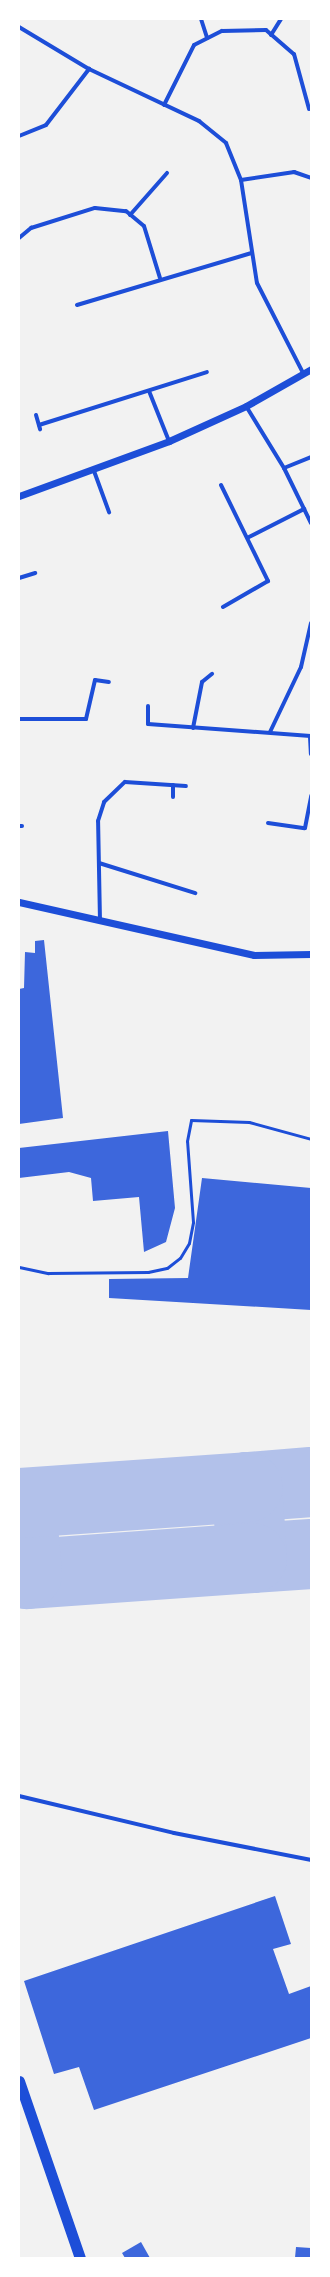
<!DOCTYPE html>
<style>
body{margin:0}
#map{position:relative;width:330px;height:2277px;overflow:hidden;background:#f2f2f2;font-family:Overpass,sans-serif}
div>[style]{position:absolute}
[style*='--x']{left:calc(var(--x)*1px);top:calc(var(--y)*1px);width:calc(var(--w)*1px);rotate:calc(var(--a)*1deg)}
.runway>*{height:70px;margin:-35px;padding:0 35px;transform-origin:35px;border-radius:35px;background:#b2c1ea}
.building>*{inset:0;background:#3d67dc}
.service>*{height:3px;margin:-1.5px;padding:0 1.5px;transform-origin:1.5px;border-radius:1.5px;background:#1d4ed8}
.minor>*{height:4px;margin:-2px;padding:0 2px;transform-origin:2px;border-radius:2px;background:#1d4ed8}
.tertiary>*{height:7px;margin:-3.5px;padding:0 3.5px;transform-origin:3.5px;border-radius:3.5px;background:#1d4ed8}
.trunk>*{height:11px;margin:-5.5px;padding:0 5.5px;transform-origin:5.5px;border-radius:5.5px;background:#1d4ed8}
span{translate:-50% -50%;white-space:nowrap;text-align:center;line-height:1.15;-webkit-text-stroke:4px #fff;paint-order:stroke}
.frame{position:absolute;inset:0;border:20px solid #fff;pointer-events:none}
</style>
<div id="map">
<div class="runway">
<i style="--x:311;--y:1482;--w:64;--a:175.5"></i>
<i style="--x:247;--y:1487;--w:71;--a:86"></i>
<i style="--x:252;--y:1558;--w:59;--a:-3.9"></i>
<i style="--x:247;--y:1487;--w:71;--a:86"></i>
<i style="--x:252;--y:1558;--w:226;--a:175.9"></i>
<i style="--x:27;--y:1574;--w:71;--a:-94.8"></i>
<i style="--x:21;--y:1503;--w:227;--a:-4"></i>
</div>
<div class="building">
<i style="clip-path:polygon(44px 940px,63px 1118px,19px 1124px,19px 989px,24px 988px,25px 952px,35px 953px,35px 941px)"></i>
<i style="clip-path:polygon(168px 1131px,175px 1208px,166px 1242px,144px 1252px,139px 1197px,93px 1201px,91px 1178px,69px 1172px,19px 1178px,19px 1148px)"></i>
<i style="clip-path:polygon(202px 1178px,311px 1188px,311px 1310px,109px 1298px,109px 1279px,188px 1278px)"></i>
<i style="clip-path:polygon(275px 1896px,291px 1944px,273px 1949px,289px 1994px,311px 1986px,311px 2038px,94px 2110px,79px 2067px,54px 2074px,24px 1981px)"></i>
<i style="clip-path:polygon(141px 2242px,150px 2258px,125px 2258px,122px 2253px)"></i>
<i style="clip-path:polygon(296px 2247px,311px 2248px,311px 2258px,295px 2258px)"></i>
</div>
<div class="service">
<i style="--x:19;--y:1267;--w:30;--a:12"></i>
<i style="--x:48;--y:1273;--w:100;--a:-0.6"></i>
<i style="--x:148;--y:1272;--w:19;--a:-12"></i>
<i style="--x:167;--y:1268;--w:16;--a:-38"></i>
<i style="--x:180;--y:1258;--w:17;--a:-59"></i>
<i style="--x:189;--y:1243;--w:21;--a:-79"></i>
<i style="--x:193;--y:1222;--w:81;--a:-94.2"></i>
<i style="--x:187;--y:1141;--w:21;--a:-79"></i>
<i style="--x:191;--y:1120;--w:58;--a:2"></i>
<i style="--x:249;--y:1122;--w:64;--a:15.3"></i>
</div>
<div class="minor">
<i style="--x:201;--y:19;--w:20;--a:72"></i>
<i style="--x:19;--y:27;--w:82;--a:31"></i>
<i style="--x:89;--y:69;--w:122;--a:25.3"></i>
<i style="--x:199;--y:121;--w:35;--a:39"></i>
<i style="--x:226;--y:143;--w:40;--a:68"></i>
<i style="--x:241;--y:180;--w:104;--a:81.2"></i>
<i style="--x:257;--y:283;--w:101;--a:62.9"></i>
<i style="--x:271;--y:35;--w:19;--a:-58"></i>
<i style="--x:164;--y:105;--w:67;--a:-63.4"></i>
<i style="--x:194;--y:45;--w:31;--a:-27"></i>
<i style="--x:222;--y:31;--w:44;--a:-1.3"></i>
<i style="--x:266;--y:30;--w:37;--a:41"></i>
<i style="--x:294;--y:54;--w:57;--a:74.7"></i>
<i style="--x:19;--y:136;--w:29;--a:-22"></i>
<i style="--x:46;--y:125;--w:71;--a:-52.5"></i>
<i style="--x:241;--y:180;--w:54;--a:-8.6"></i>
<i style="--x:294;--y:172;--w:18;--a:19"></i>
<i style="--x:130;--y:215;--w:56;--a:-48.6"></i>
<i style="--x:19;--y:238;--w:16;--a:-40"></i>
<i style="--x:31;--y:228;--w:67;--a:-17.4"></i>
<i style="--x:95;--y:208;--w:31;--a:6"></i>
<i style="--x:126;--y:211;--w:23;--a:40"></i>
<i style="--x:144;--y:226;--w:54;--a:72.9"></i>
<i style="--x:77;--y:305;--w:182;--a:-16.6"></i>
<i style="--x:149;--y:391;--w:54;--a:68.2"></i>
<i style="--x:246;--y:406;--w:73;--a:58.5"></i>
<i style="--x:284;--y:468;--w:61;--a:63.9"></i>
<i style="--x:36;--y:415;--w:15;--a:74"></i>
<i style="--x:39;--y:425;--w:176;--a:-17.5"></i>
<i style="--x:284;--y:468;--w:29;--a:-22"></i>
<i style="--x:94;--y:471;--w:44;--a:69.9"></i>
<i style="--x:221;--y:485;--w:107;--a:63.9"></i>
<i style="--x:268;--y:581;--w:52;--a:150"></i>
<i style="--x:249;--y:537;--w:62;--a:-27"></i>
<i style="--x:19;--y:578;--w:17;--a:-17"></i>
<i style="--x:148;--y:706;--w:18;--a:90"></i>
<i style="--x:148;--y:724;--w:163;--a:4.2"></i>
<i style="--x:19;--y:719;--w:67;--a:0"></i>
<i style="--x:86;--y:719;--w:40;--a:-77"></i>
<i style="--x:95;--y:680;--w:14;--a:8"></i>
<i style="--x:193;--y:728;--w:47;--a:-78.9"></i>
<i style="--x:202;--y:682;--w:13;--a:-39"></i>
<i style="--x:270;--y:732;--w:72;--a:-64.5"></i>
<i style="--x:301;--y:667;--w:45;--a:-77.2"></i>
<i style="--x:310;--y:737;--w:17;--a:87"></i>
<i style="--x:173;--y:797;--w:12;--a:-90"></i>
<i style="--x:268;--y:823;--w:37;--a:8"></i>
<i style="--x:305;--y:828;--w:33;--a:-79"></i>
<i style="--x:19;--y:826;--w:3;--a:0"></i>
<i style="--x:99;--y:863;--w:101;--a:17.4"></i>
<i style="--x:100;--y:921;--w:100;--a:-91.1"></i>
<i style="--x:98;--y:821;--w:20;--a:-72"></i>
<i style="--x:104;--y:802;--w:29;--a:-44"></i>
<i style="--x:125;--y:782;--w:61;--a:3.8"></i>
<i style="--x:19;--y:1796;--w:159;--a:13.4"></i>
<i style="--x:174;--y:1833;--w:140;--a:11.1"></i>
</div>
<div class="tertiary">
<i style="--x:19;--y:496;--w:160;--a:-20.1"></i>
<i style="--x:169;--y:441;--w:85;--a:-24.4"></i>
<i style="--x:246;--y:406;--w:75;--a:-29.6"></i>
<i style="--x:19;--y:902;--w:241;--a:12.7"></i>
<i style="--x:254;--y:955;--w:57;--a:-1"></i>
</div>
<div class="trunk">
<i style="--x:19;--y:2081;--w:187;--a:71"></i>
</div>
<div class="frame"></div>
</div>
